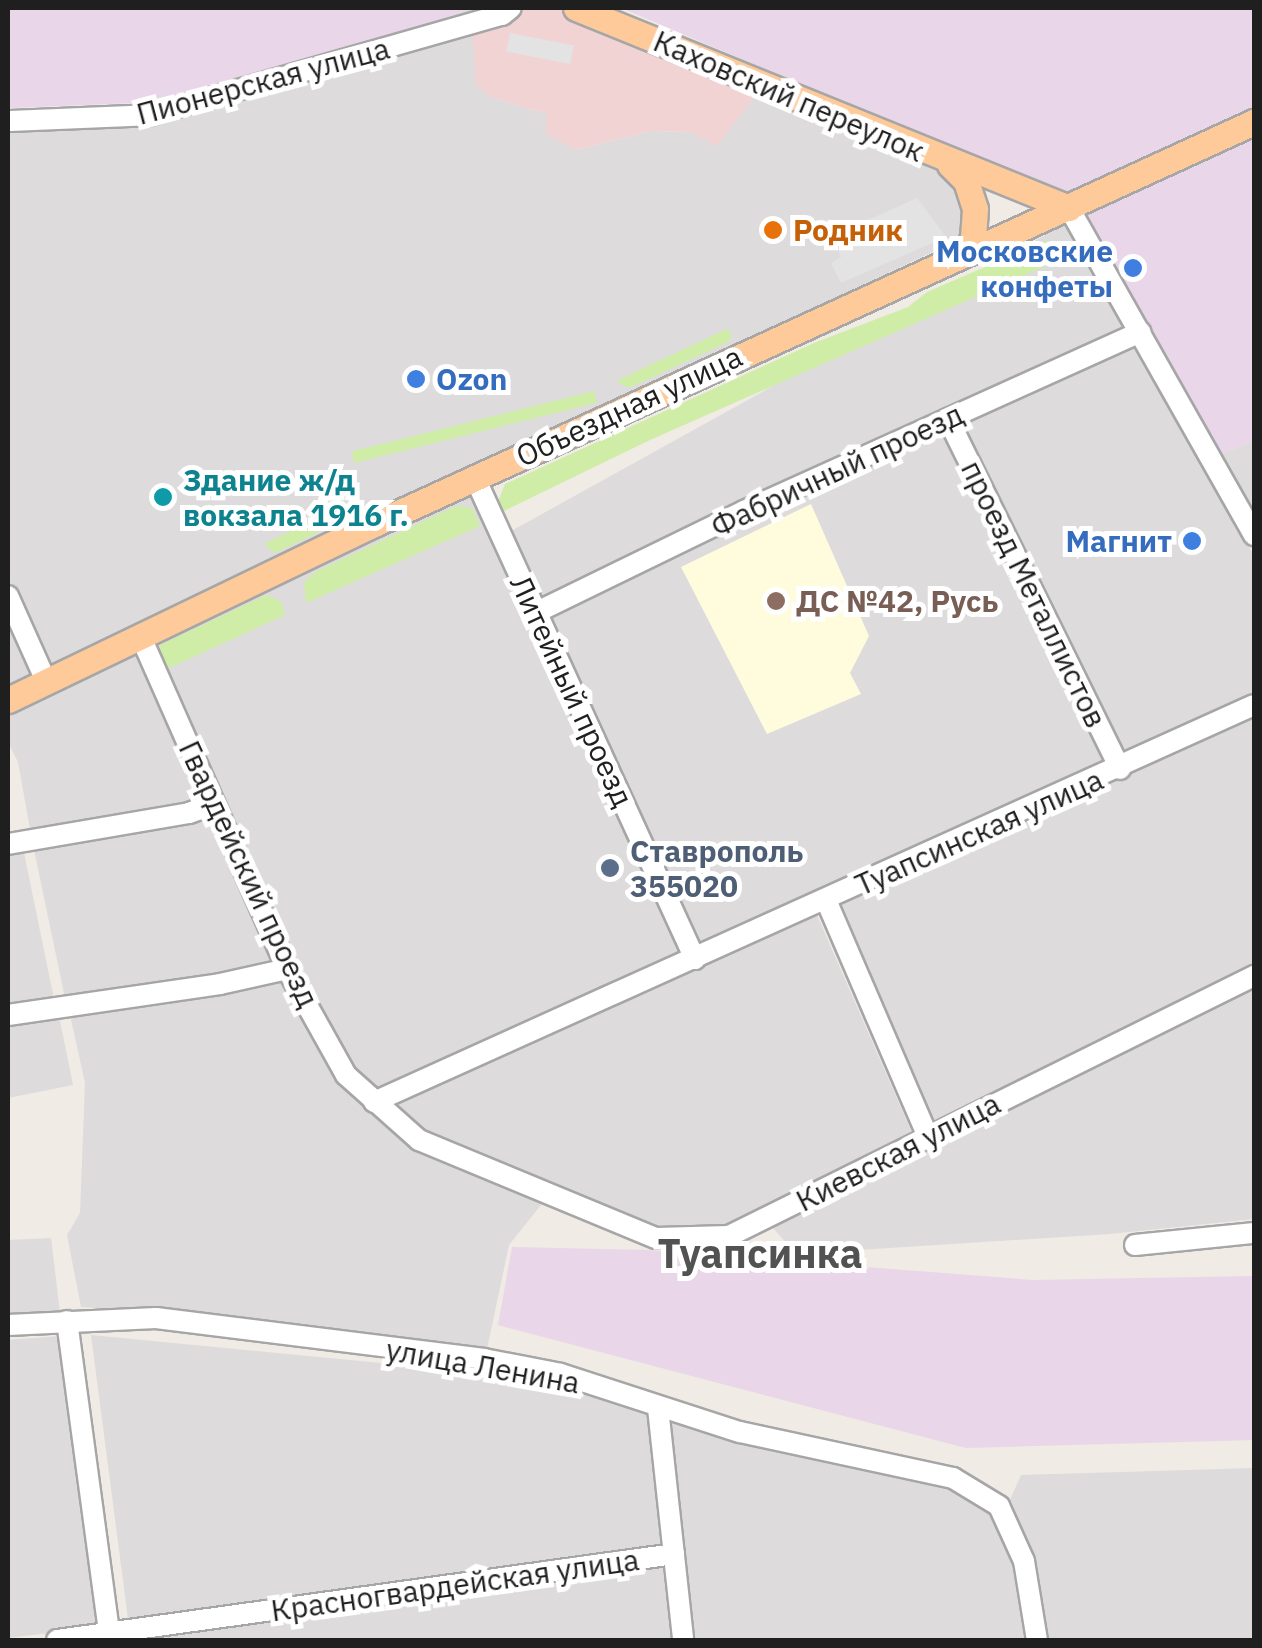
<!DOCTYPE html>
<meta charset="utf-8">
<style>
body{margin:0}
#map{position:relative;width:1262px;height:1648px;overflow:hidden;background:#f0ebe4;font-family:"IBM Plex Sans",sans-serif}
div>[style]{position:absolute}
[style*='--x']{left:calc(var(--x)*1px);top:calc(var(--y)*1px);width:calc(var(--w)*1px);rotate:calc(var(--a)*1deg)}
.residential>*{inset:0;background:#dddbdc;transform-origin:0 0}
.commercial>*{inset:0;background:#f2d3d4}
.industrial>*{inset:0;background:#e9d6e8}
.education>*{inset:0;background:#fffcde}
.grass>*{inset:0;background:#d0eda8;transform-origin:0 0}
.parking>*{inset:0;background:#e3e3e3;transform-origin:0 0}
.roads{filter:drop-shadow(2px 0 #a6a6a6) drop-shadow(-2px 0 #a6a6a6) drop-shadow(0 2px #a6a6a6) drop-shadow(0 -2px #a6a6a6)}
.minor>*{height:20px;margin:-10px;padding:0 10px;transform-origin:10px;border-radius:10px;background:#fff}
.major>*{height:25px;margin:-12.5px;padding:0 12.5px;transform-origin:12.5px;border-radius:12.5px;background:#ffca9a}
.dots>*{width:28px;height:28px;translate:-50% -50%;box-sizing:border-box;border:5px solid #fff;border-radius:50%}
span{translate:-50% -50%;white-space:nowrap;text-align:center;line-height:1.15;-webkit-text-stroke:10px #fff;paint-order:stroke}
.street-label{font-size:30px;color:#1f1f1f}
.food-label{font-size:30px;color:#c56008;font-weight:700}
.left{translate:0 -50%;text-align:left}
.shop-label{font-size:30px;color:#366cbe;font-weight:700}
.right{translate:-100% -50%;text-align:right}
.culture-label{font-size:30px;color:#0d838f;font-weight:700}
.education-label{font-size:30px;color:#785e54;font-weight:700}
.service-label{font-size:30px;color:#4e5e75;font-weight:700}
.district-label{font-size:40px;color:#525252;font-weight:700}
.frame{position:absolute;inset:0;border:10px solid #1f1f1f;pointer-events:none}
</style>
<div id="map">
<div class="residential">
<i style="clip-path:polygon(472px 28px,491px 97px,547px 114px,576px 150px,651px 131px,690px 132px,758px 92px,948px 176px,964px 197px,963px 233px,954px 242px,46px 668px,8px 577px,8px 129px,153px 123px)"></i>
<i style="left:1067px;top:223px;width:123px;height:640px;rotate:61deg"></i>
<i style="clip-path:polygon(1136px 341px,1254px 556px,1254px 695px,1123px 758px,960px 423px)"></i>
<i style="clip-path:polygon(941px 430px,1106px 766px,698px 950px,547px 616px,749px 514px)"></i>
<i style="clip-path:polygon(1254px 442px,1254px 516px,1221px 454px)"></i>
<i style="clip-path:polygon(475px 493px,685px 956px,375px 1096px,350px 1071px,304px 986px,151px 648px)"></i>
<i style="clip-path:polygon(8px 615px,32px 675px,8px 687px)"></i>
<i style="clip-path:polygon(136px 655px,207px 802px,31px 835px,18px 762px,8px 742px,8px 715px)"></i>
<i style="clip-path:polygon(1254px 714px,1254px 964px,931px 1122px,835px 906px)"></i>
<i style="clip-path:polygon(212px 812px,278px 964px,217px 979px,65px 998px,33px 845px)"></i>
<i style="clip-path:polygon(23px 848px,54px 999px,8px 1008px,8px 851px)"></i>
<i style="clip-path:polygon(817px 915px,912px 1133px,773px 1207px,726px 1226px,656px 1229px,424px 1135px,391px 1107px)"></i>
<i style="clip-path:polygon(284px 974px,341px 1081px,416px 1147px,545px 1200px,509px 1245px,486px 1354px,194px 1314px,81px 1307px,67px 1235px,80px 1213px,85px 1083px,69px 1010px)"></i>
<i style="clip-path:polygon(1254px 988px,1254px 1219px,1110px 1234px,796px 1254px,773px 1228px,933px 1141px)"></i>
<i style="clip-path:polygon(58px 1011px,73px 1085px,8px 1098px,8px 1020px)"></i>
<i style="clip-path:polygon(51px 1238px,60px 1313px,8px 1317px,8px 1240px)"></i>
<i style="clip-path:polygon(91px 1335px,484px 1373px,561px 1386px,650px 1415px,666px 1548px,128px 1619px)"></i>
<i style="clip-path:polygon(60px 1336px,98px 1627px,8px 1638px,8px 1340px)"></i>
<i style="clip-path:polygon(667px 1419px,950px 1487px,992px 1512px,1017px 1567px,1028px 1640px,691px 1640px)"></i>
<i style="clip-path:polygon(1254px 1468px,1254px 1640px,1045px 1640px,1032px 1558px,1009px 1502px,1021px 1475px)"></i>
<i style="clip-path:polygon(666px 1565px,673px 1640px,147px 1640px)"></i>
</div>
<div class="commercial">
<i style="clip-path:polygon(514px 8px,556px 8px,758px 92px,717px 146px,690px 132px,651px 131px,576px 150px,546px 134px,547px 114px,491px 97px,476px 85px,472px 28px)"></i>
</div>
<div class="industrial">
<i style="clip-path:polygon(8px 8px,496px 8px,158px 102px,8px 108px)"></i>
<i style="clip-path:polygon(621px 8px,1254px 8px,1254px 113px,1069px 193px,994px 166px)"></i>
<i style="clip-path:polygon(1254px 139px,1254px 442px,1221px 454px,1082px 213px)"></i>
<i style="clip-path:polygon(512px 1247px,648px 1250px,1033px 1280px,1254px 1276px,1254px 1440px,966px 1448px,498px 1325px)"></i>
</div>
<div class="education">
<i style="clip-path:polygon(811px 504px,869px 636px,850px 673px,861px 694px,767px 734px,681px 567px)"></i>
</div>
<div class="grass">
<i style="clip-path:polygon(1045px 241px,1063px 245px,1073px 254px,650px 440px,502px 512px,497px 504px,505px 484px,814px 343px,908px 307px,927px 292px)"></i>
<i style="clip-path:polygon(727px 329px,732px 336px,728px 342px,629px 388px,616px 381px)"></i>
<i style="left:594px;top:391px;width:12px;height:250px;rotate:76deg"></i>
<i style="clip-path:polygon(357px 499px,359px 513px,275px 553px,267px 547px,266px 543px)"></i>
<i style="clip-path:polygon(456px 506px,472px 508px,480px 526px,306px 603px,304px 583px,315px 572px)"></i>
<i style="clip-path:polygon(266px 595px,281px 601px,285px 615px,169px 668px,160px 658px,160px 645px)"></i>
</div>
<div class="parking">
<i style="left:510px;top:33px;width:65px;height:19px;rotate:11deg"></i>
<i style="clip-path:polygon(917px 198px,946px 237px,841px 283px,831px 263px,841px 257px,832px 236px)"></i>
</div>
<div class="roads">
<div class="minor">
<i style="--x:8;--y:121;--w:142;--a:-2.4"></i>
<i style="--x:150;--y:115;--w:366;--a:-15.9"></i>
<i style="--x:502;--y:15;--w:11;--a:-38"></i>
<i style="--x:1069;--y:208;--w:376;--a:60.5"></i>
<i style="--x:948;--y:419;--w:390;--a:63.8"></i>
<i style="--x:475;--y:478;--w:529;--a:65.42"></i>
<i style="--x:8;--y:596;--w:93;--a:65.9"></i>
<i style="--x:537;--y:612;--w:230;--a:-26"></i>
<i style="--x:744;--y:511;--w:435;--a:-24.3"></i>
<i style="--x:140;--y:635;--w:365;--a:66.2"></i>
<i style="--x:287;--y:969;--w:121;--a:60.9"></i>
<i style="--x:346;--y:1075;--w:98;--a:41.7"></i>
<i style="--x:419;--y:1140;--w:256;--a:22.5"></i>
<i style="--x:656;--y:1238;--w:73;--a:-1.6"></i>
<i style="--x:729;--y:1236;--w:586;--a:-26.35"></i>
<i style="--x:8;--y:844;--w:184;--a:-9.7"></i>
<i style="--x:189;--y:813;--w:27;--a:-20"></i>
<i style="--x:826;--y:900;--w:255;--a:66.7"></i>
<i style="--x:8;--y:1015;--w:214;--a:-8.3"></i>
<i style="--x:220;--y:984;--w:69;--a:-12.6"></i>
<i style="--x:374;--y:1102;--w:965;--a:-24.28"></i>
<i style="--x:1135;--y:1245;--w:120;--a:-5.8"></i>
<i style="--x:67;--y:1321;--w:322;--a:82.3"></i>
<i style="--x:8;--y:1325;--w:148;--a:-2.7"></i>
<i style="--x:156;--y:1318;--w:331;--a:7.1"></i>
<i style="--x:484;--y:1359;--w:78;--a:11"></i>
<i style="--x:561;--y:1374;--w:188;--a:18"></i>
<i style="--x:740;--y:1432;--w:218;--a:12.2"></i>
<i style="--x:953;--y:1478;--w:54;--a:31.3"></i>
<i style="--x:999;--y:1506;--w:60;--a:65.6"></i>
<i style="--x:1024;--y:1561;--w:80;--a:80.7"></i>
<i style="--x:658;--y:1408;--w:233;--a:83.8"></i>
<i style="--x:57;--y:1640;--w:623;--a:-7.93"></i>
</div>
<div class="major">
<i style="--x:576;--y:8;--w:532;--a:22.08"></i>
<i style="--x:950;--y:165;--w:23;--a:45"></i>
<i style="--x:966;--y:181;--w:29;--a:72"></i>
<i style="--x:975;--y:209;--w:29;--a:94"></i>
<i style="--x:973;--y:238;--w:13;--a:117"></i>
<i style="--x:8;--y:700;--w:404;--a:-25.7"></i>
<i style="--x:372;--y:525;--w:970;--a:-24.56"></i>
</div>
</div>
<div class="dots">
<i style="left:773px;top:230px;background:#e8710a"></i>
<i style="left:1133px;top:268px;background:#3f7fe0"></i>
<i style="left:416px;top:379px;background:#3f7fe0"></i>
<i style="left:163px;top:497px;background:#0f9aa8"></i>
<i style="left:1192px;top:541px;background:#3f7fe0"></i>
<i style="left:776px;top:601px;background:#8d6e63"></i>
<i style="left:610px;top:868px;background:#5c6f8a"></i>
</div>
<div class="street-label">
<span style="left:263px;top:81px;rotate:-15deg">Пионерская улица</span>
<span style="left:789px;top:96px;rotate:23deg">Каховский переулок</span>
<span style="left:629px;top:406px;rotate:-25deg">Объездная улица</span>
<span style="left:837px;top:470px;rotate:-25deg">Фабричный проезд</span>
<span style="left:1034px;top:594px;rotate:64deg">проезд Металлистов</span>
<span style="left:572px;top:691px;rotate:65deg">Литейный проезд</span>
<span style="left:979px;top:832px;rotate:-24deg">Туапсинская улица</span>
<span style="left:249px;top:874px;rotate:65deg">Гвардейский проезд</span>
<span style="left:898px;top:1152px;rotate:-27deg">Киевская улица</span>
<span style="left:483px;top:1366px;rotate:10deg">улица Ленина</span>
<span style="left:455px;top:1585px;rotate:-8deg">Красногвардейская улица</span>
</div>
<div class="food-label">
<span class="left" style="left:793px;top:230px">Родник</span>
</div>
<div class="shop-label">
<span class="right" style="left:1113px;top:268px">Московские<br>конфеты</span>
<span class="left" style="left:436px;top:379px">Ozon</span>
<span class="right" style="left:1172px;top:541px">Магнит</span>
</div>
<div class="culture-label">
<span class="left" style="left:183px;top:497px">Здание ж/д<br>вокзала 1916 г.</span>
</div>
<div class="education-label">
<span class="left" style="left:796px;top:601px">ДС №42, Русь</span>
</div>
<div class="service-label">
<span class="left" style="left:630px;top:868px">Ставрополь<br>355020</span>
</div>
<div class="district-label">
<span style="left:760px;top:1253px">Туапсинка</span>
</div>
<div class="frame"></div>
</div>
